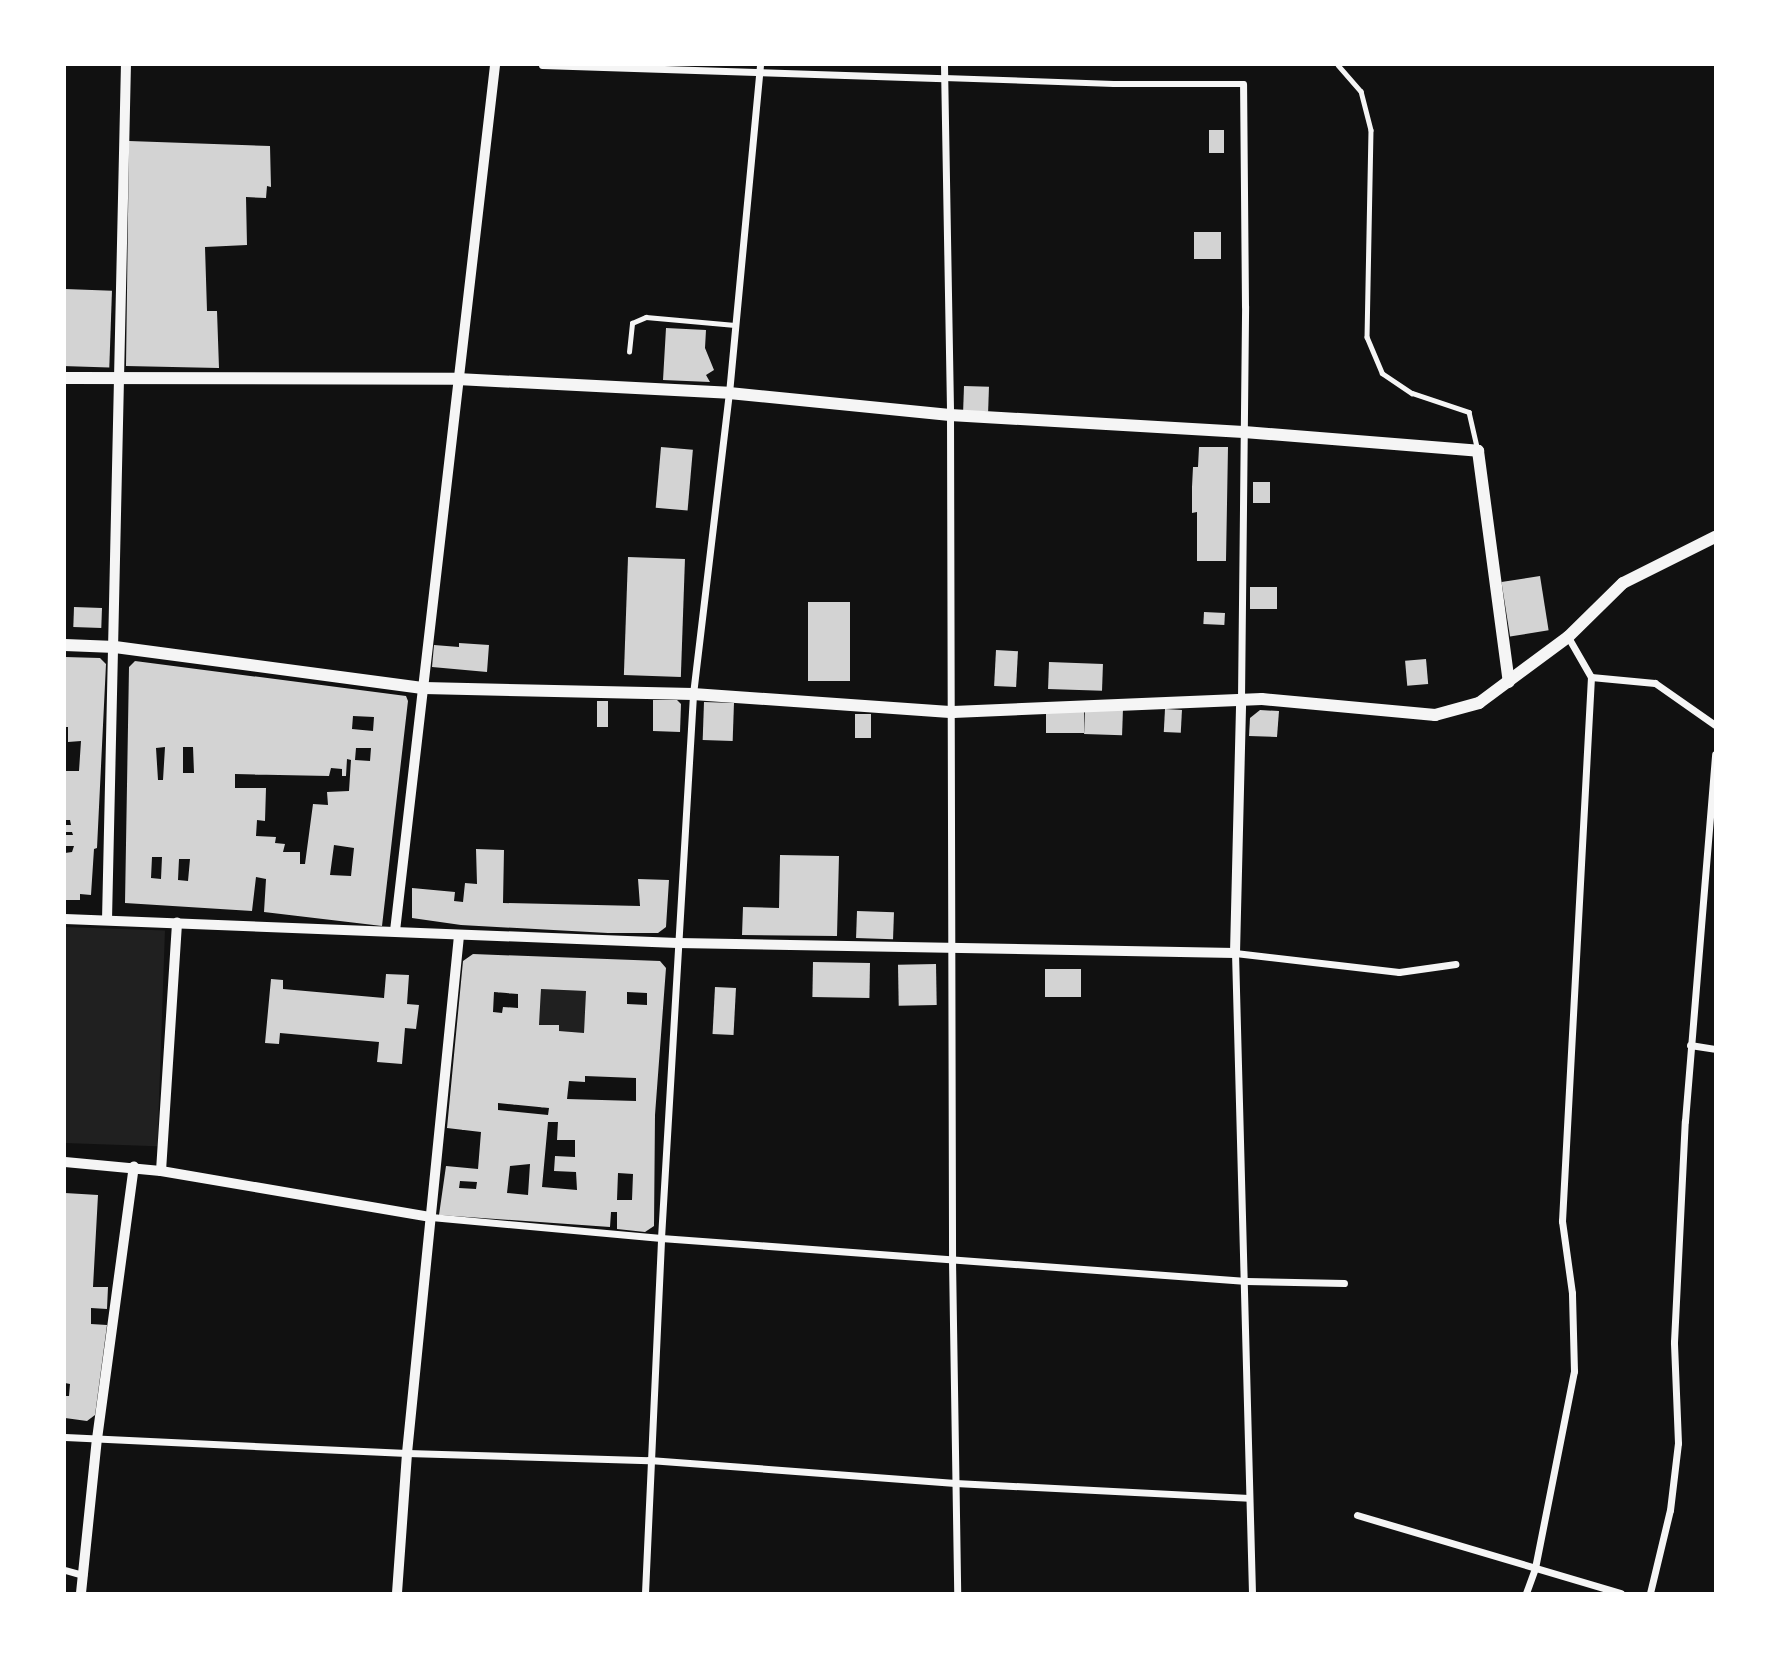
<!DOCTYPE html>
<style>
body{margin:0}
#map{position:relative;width:1780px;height:1658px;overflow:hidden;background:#111;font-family:"Libre Baskerville",serif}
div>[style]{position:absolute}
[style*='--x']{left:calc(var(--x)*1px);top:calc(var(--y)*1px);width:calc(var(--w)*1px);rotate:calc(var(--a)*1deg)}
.green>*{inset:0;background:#202020;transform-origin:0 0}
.building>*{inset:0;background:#d3d3d3;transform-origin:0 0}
.service>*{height:4.5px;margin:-2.25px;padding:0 2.25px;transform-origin:2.25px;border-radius:2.25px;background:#f5f5f5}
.pedestrian>*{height:6px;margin:-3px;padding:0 3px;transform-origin:3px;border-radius:3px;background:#f5f5f5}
.minor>*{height:7px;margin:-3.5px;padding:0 3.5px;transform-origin:3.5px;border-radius:3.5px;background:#f5f5f5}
.tertiary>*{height:10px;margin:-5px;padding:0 5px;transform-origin:5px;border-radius:5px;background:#f5f5f5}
.secondary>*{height:12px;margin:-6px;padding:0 6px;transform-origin:6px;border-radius:6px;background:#f5f5f5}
span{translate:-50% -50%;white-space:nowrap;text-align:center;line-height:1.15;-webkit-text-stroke:5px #fff;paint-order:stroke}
.frame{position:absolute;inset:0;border:66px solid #fff;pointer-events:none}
</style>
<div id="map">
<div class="green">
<i style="left:65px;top:927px;width:100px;height:216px;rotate:2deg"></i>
<i style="clip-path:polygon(541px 989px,586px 991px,584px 1033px,559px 1031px,558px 1025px,539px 1025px)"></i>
</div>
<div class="building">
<i style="left:1224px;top:130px;width:23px;height:15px;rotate:90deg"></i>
<i style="clip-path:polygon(129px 141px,270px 146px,271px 187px,267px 186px,266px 198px,246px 197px,247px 245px,205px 247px,207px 311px,217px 311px,219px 368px,126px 366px)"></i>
<i style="left:1221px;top:232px;width:27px;height:27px;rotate:90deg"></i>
<i style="left:65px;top:289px;width:47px;height:77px;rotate:2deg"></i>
<i style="clip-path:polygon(666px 328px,706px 330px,705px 348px,714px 370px,706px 375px,710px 382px,663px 380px)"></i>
<i style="left:964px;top:386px;width:25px;height:25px;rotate:2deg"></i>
<i style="left:661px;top:447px;width:32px;height:61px;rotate:5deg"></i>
<i style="clip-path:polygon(1199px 447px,1228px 447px,1226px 561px,1197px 561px,1197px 512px,1192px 513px,1192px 487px,1193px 467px,1198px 467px)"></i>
<i style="left:1253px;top:482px;width:17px;height:21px"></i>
<i style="left:628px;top:557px;width:57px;height:118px;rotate:2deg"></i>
<i style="left:1540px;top:576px;width:55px;height:39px;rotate:81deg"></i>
<i style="left:1250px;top:587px;width:27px;height:22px"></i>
<i style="left:808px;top:602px;width:42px;height:79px"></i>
<i style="left:74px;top:607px;width:28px;height:20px;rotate:2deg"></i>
<i style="left:1204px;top:612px;width:21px;height:12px;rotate:3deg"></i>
<i style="clip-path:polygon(459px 643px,489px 645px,487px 672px,432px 667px,434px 645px,459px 647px)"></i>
<i style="left:996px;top:650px;width:22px;height:36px;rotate:3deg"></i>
<i style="clip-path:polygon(65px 657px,100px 658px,106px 664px,97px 848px,94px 849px,91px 895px,80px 894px,80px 900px,65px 900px,65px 853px,72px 852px,74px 846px,65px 846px,65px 835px,73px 835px,72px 832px,65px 832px,65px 825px,71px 825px,70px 820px,65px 820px,65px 771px,79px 771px,81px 741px,68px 742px,68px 727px,65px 727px)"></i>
<i style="left:1426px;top:659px;width:25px;height:21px;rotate:85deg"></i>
<i style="clip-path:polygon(evenodd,135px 661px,406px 696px,408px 701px,382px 926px,264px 912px,266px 879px,256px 877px,252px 911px,125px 903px,129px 667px,135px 661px,353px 716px,374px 717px,373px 731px,352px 729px,353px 716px,135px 661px,165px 747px,163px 780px,158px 780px,156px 748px,165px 747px,135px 661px,183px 747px,193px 747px,194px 773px,183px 773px,183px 747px,135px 661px,356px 748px,371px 748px,370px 761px,355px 760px,356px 748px,135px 661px,347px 759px,351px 760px,349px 791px,327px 792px,328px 805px,313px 804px,305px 864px,300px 864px,300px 852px,283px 852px,285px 844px,275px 843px,276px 837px,256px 836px,257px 820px,265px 821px,266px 788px,235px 788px,235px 774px,329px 776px,331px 768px,342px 769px,342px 776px,346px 776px,347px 759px,135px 661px,334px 845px,354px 848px,351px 876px,330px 875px,334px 845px,135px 661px,152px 857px,162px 857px,161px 879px,151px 878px,152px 857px,135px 661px,179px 859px,190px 859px,188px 881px,178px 880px,179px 859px)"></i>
<i style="left:1049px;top:662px;width:54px;height:27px;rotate:2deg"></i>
<i style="clip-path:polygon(653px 700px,677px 700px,681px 704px,680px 732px,653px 731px)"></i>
<i style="left:597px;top:701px;width:11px;height:26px"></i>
<i style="left:704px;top:702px;width:30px;height:38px;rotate:2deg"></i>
<i style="left:1046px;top:708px;width:38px;height:25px"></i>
<i style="left:1085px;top:708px;width:38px;height:26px;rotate:2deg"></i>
<i style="left:1165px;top:709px;width:17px;height:23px;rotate:3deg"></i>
<i style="clip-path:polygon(1260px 710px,1279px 711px,1277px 737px,1249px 736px,1250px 718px)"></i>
<i style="left:855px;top:714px;width:16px;height:24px"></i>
<i style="clip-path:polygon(476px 849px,504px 850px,503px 903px,640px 906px,638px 879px,669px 880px,666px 927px,658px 933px,608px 933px,461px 925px,412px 918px,412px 888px,455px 892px,454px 901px,463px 902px,465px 883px,477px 884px)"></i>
<i style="clip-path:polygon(780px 855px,839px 856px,837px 936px,742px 935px,743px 907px,779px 908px)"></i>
<i style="left:857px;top:911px;width:37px;height:27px;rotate:2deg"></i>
<i style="clip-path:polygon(evenodd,473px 954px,660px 961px,666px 968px,655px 1115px,654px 1226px,645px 1232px,617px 1229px,617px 1212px,611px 1212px,610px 1227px,439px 1215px,446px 1166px,478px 1169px,481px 1132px,447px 1128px,463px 961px,473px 954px,541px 989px,586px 991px,584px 1033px,559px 1031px,559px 1025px,539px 1025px,541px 989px,473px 954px,494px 992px,518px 994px,518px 1008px,503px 1007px,502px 1013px,493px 1012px,494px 992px,473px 954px,627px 992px,647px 993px,647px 1005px,627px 1004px,627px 992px,473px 954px,585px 1076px,636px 1078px,636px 1101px,567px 1099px,569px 1081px,585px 1082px,585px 1076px,473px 954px,498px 1103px,549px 1108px,548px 1115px,498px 1110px,498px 1103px,473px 954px,548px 1122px,558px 1122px,557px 1140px,575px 1140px,575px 1157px,555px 1156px,554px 1171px,576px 1172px,577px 1190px,542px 1187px,548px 1122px,473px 954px,530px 1164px,528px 1195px,507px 1193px,510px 1166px,530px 1164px,473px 954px,618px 1173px,633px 1174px,632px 1200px,617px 1200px,618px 1173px,473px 954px,460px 1181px,477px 1182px,476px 1189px,459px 1188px,460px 1181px)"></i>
<i style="left:813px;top:962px;width:57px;height:35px;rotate:1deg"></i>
<i style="left:936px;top:964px;width:41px;height:38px;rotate:89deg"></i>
<i style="left:1045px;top:969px;width:36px;height:28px"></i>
<i style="clip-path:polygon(386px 974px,409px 975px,407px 1004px,419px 1005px,416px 1029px,405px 1028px,402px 1064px,377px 1062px,379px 1042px,280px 1033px,279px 1044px,265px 1043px,271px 979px,283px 980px,283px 989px,384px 998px)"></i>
<i style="left:715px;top:987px;width:21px;height:47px;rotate:3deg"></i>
<i style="clip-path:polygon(65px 1193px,98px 1195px,93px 1287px,108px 1287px,107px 1309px,91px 1308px,91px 1324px,107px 1325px,95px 1415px,87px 1421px,65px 1418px,65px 1396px,69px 1396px,70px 1384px,65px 1383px)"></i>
</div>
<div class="service">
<i style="--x:1338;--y:65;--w:35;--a:49"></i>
<i style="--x:1361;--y:91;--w:40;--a:75.6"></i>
<i style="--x:1371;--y:130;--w:207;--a:91.1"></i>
<i style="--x:1367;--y:337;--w:39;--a:67"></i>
<i style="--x:1382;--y:373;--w:36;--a:34"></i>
<i style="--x:1412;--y:393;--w:60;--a:18.4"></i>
<i style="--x:1469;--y:412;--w:37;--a:77"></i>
<i style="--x:629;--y:352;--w:29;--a:-84"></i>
<i style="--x:632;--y:323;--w:15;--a:-23"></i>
<i style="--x:646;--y:317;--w:89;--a:5.1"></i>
</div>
<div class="pedestrian">
<i style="--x:944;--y:78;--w:170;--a:2"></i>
<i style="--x:1114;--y:84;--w:129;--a:0"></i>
</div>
<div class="minor">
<i style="--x:542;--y:65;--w:402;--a:1.9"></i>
<i style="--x:944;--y:65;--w:350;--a:89"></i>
<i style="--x:950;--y:415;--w:845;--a:89.86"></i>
<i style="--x:952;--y:1260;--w:333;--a:89.1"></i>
<i style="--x:1591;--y:677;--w:64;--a:5.4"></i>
<i style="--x:1655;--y:683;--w:73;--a:35"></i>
<i style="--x:1241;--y:699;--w:393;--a:-89.4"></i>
<i style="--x:1245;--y:306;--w:222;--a:-90.5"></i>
<i style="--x:1690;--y:1045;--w:25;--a:9"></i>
<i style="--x:431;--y:1217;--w:231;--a:5.2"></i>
<i style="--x:661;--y:1238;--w:587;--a:4.2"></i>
<i style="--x:1246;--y:1281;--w:98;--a:1.2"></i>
<i style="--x:65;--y:1437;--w:342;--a:2.7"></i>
<i style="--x:407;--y:1453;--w:242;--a:1.7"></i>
<i style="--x:649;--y:1460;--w:307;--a:4.3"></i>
<i style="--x:955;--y:1483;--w:294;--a:2.9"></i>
<i style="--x:1357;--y:1515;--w:275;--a:16.5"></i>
<i style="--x:65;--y:1570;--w:19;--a:16"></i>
<i style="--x:645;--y:1593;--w:355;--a:-87.4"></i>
<i style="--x:661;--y:1238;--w:545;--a:-86.63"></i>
<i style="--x:693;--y:694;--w:303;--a:-83.2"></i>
<i style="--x:729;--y:393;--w:329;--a:-84.6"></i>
<i style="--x:1252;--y:1593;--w:640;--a:-91.52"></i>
<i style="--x:1235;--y:953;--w:165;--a:6.6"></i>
<i style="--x:1399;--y:972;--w:57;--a:-8.1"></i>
<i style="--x:1526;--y:1593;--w:27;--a:-70"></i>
<i style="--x:1535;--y:1568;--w:201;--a:-78.8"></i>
<i style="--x:1574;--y:1371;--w:78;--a:-91.5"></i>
<i style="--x:1572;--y:1293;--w:73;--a:-97.9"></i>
<i style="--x:1562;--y:1221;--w:545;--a:-86.95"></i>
<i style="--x:1591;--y:677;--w:46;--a:-119.9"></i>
<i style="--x:1650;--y:1593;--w:85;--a:-76.5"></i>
<i style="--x:1670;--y:1510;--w:67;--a:-83.2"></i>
<i style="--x:1678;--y:1443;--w:101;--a:-92.3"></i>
<i style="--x:1674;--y:1342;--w:221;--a:-87.2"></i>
<i style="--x:1685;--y:1121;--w:368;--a:-85.3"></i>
</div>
<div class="tertiary">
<i style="--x:65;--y:919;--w:613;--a:2.24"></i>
<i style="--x:678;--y:943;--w:557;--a:1.03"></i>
<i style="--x:1235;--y:953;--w:254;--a:-88.6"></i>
<i style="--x:107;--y:920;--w:855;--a:-88.73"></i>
<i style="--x:395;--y:931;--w:872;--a:-83.41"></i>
<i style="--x:65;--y:1162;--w:96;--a:5.4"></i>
<i style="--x:161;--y:1171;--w:274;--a:9.7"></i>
<i style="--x:161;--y:1171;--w:249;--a:-86.3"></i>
<i style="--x:81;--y:1593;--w:155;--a:-84.1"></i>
<i style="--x:97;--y:1439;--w:275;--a:-82.3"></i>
<i style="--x:397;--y:1593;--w:140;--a:-85.9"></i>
<i style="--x:407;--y:1453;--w:520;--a:-84.26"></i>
</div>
<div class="secondary">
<i style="--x:65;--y:378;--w:392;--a:0.1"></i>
<i style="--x:457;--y:379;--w:272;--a:2.9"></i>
<i style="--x:729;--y:393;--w:222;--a:5.7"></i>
<i style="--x:950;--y:415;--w:294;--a:3.3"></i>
<i style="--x:1244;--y:432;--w:235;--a:4.6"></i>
<i style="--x:1478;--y:451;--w:233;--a:82.4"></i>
<i style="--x:65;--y:645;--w:50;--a:2.3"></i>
<i style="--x:115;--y:647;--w:312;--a:7.6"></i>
<i style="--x:424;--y:688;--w:269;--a:1.3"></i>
<i style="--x:693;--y:694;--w:261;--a:4"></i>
<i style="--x:953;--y:712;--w:309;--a:-2.4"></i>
<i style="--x:1262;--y:699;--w:174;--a:5.3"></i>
<i style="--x:1435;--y:715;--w:46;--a:-15.3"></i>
<i style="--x:1479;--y:703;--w:111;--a:-36.6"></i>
<i style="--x:1568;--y:637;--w:77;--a:-44.5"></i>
<i style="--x:1623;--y:583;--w:103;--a:-26.6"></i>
</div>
<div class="frame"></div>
</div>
